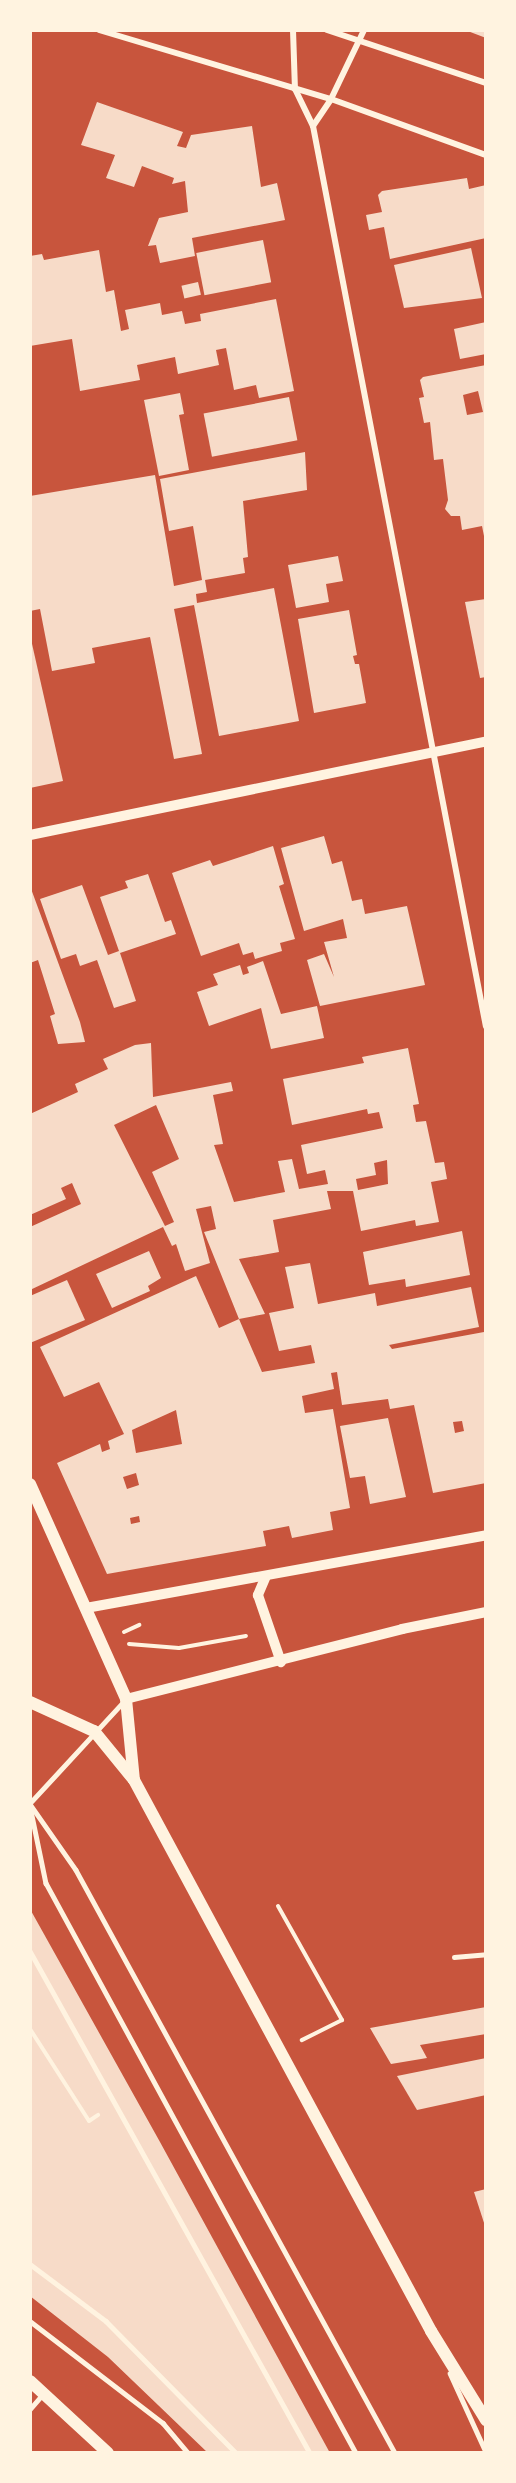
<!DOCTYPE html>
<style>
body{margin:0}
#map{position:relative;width:516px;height:2483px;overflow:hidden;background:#c8553d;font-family:"Noto Sans",sans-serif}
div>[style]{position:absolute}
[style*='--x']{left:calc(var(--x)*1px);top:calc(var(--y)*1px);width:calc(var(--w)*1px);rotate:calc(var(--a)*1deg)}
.building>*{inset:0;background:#f7dbc8;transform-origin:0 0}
.path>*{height:4px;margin:-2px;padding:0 2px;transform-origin:2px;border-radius:2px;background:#fff3e0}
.service>*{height:4.5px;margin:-2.25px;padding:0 2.25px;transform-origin:2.25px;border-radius:2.25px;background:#fff3e0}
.minor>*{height:6px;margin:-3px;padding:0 3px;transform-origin:3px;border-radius:3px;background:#fff3e0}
.tertiary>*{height:10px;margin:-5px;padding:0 5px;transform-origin:5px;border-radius:5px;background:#fff3e0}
.secondary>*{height:12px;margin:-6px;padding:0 6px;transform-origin:6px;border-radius:6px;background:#fff3e0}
span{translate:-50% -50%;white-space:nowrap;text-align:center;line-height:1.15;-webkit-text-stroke:4.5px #fff3e0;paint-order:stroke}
.frame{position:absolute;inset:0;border:32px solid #fff3e0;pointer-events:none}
</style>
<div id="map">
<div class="building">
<i style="clip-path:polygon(465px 30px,486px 30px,486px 38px)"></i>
<i style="clip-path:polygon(97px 102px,183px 132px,177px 146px,186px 148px,191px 135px,252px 126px,261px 187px,277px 183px,285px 220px,192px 238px,195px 256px,160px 263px,156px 245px,148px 246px,159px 218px,188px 212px,185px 181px,172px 184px,174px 178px,142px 166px,134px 187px,106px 178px,115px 155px,81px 145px)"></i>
<i style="clip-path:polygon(467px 178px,469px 189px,486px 185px,486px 238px,390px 259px,384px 227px,369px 230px,366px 215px,382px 212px,378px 195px,382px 191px)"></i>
<i style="left:263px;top:240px;width:43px;height:68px;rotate:79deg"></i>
<i style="clip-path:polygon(471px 248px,482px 298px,404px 308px,394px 265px)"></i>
<i style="clip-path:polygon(99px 250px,106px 292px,114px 290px,121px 331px,129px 329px,125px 310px,160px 303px,162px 315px,182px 311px,185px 324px,201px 321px,200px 314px,276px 299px,294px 391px,259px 398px,256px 385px,234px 390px,226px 348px,216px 350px,219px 365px,178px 374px,175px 357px,137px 365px,140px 380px,80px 391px,72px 339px,30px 346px,30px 256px,42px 254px,44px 260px)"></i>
<i style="left:198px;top:282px;width:13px;height:17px;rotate:77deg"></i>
<i style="clip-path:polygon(486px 322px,486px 354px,460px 359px,454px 329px)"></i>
<i style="clip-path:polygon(evenodd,486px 365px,486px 541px,485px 541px,482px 526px,462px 530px,460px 516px,451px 516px,445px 509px,448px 500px,443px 459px,434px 460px,430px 422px,424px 423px,419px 398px,424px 397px,420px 380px,423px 377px,486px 365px,478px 391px,483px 412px,467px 415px,463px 395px,478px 391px)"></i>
<i style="clip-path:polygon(180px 393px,184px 414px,179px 415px,189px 470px,159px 476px,144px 400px)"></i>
<i style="left:289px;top:397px;width:44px;height:87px;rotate:79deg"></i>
<i style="clip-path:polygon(305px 452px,307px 490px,243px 501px,248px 557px,243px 558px,245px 573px,205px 580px,207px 592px,196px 594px,197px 603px,274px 588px,299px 721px,219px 736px,194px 605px,174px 609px,202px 754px,174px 759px,150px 637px,92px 648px,95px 663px,52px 671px,40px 609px,30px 611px,30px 496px,155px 475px,174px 586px,202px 580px,193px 526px,169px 531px,160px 479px)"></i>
<i style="clip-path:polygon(338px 556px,343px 581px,326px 584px,329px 602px,296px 608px,288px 565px)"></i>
<i style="clip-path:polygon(486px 599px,486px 677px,480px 678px,465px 602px)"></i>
<i style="clip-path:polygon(349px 610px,357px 655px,353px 656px,355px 664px,359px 664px,366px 703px,314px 713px,298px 619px)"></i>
<i style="clip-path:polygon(30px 635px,63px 781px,30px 788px)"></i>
<i style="clip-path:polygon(324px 836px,332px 864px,342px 861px,352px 901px,362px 899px,365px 914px,407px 906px,425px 985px,320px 1006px,307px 960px,324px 954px,334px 977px,324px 942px,347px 938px,343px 919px,304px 931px,281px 848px)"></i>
<i style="clip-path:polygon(273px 846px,284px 884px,279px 886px,295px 939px,280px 943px,282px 951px,255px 959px,253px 952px,243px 955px,239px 943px,201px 956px,172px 873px,210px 860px,213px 866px)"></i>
<i style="clip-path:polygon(148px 874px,165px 922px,171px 920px,176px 934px,120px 953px,136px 1001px,114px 1008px,97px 960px,80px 966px,76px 954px,61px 959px,40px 899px,82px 885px,108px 955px,119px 951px,100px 897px,128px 888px,125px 881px)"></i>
<i style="clip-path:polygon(30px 886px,80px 1022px,85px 1042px,58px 1044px,50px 1016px,55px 1014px,38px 960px,30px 963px)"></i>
<i style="clip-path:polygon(263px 961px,281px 1014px,317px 1006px,324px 1038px,271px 1049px,261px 1008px,209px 1026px,197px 992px,218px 985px,213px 974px,240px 965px,243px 975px,249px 973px,247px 967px)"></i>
<i style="clip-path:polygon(evenodd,151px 1043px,153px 1097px,231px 1082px,233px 1091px,213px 1095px,223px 1144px,214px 1145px,234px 1202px,285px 1192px,278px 1161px,292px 1159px,299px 1189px,328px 1184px,325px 1170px,307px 1174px,301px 1145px,383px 1128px,379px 1112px,368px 1114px,367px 1109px,292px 1125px,283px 1079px,364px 1063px,362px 1057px,408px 1048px,419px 1104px,413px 1105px,416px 1122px,426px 1121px,435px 1163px,444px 1162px,447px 1179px,431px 1182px,439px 1222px,416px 1226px,415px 1220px,361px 1231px,353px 1191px,327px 1191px,331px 1209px,273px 1220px,279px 1252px,239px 1259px,265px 1314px,239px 1319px,204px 1232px,216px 1229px,211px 1206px,196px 1209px,210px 1263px,185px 1271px,176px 1244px,172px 1246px,163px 1227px,30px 1290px,30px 1227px,81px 1204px,72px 1183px,61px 1188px,66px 1199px,30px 1215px,30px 1114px,78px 1092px,75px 1084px,108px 1069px,103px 1059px,135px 1045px,151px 1043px,156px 1105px,179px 1159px,152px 1172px,174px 1222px,165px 1226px,114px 1125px,156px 1105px,151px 1043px,387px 1160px,388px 1184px,358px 1190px,356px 1179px,376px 1175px,374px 1163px,387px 1160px)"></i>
<i style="clip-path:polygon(462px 1231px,470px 1275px,406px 1287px,405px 1279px,369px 1285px,363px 1252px)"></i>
<i style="clip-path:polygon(149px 1251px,161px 1278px,148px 1286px,150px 1291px,112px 1308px,96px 1274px)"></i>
<i style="clip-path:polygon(evenodd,310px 1263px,318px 1304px,375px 1293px,377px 1306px,471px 1287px,479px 1327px,389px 1345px,392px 1349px,484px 1332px,486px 1483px,433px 1493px,414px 1405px,390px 1409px,388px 1399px,342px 1405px,337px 1372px,331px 1373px,334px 1389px,302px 1396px,305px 1413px,333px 1409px,350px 1508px,330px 1512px,333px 1530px,292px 1538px,289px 1526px,263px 1531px,266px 1546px,107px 1574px,57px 1463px,100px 1444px,102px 1452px,110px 1449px,108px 1441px,124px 1434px,99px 1382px,64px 1397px,40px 1347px,196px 1276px,219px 1328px,239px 1319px,262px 1372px,315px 1363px,311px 1345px,279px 1351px,269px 1313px,294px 1308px,285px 1267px,310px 1263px,176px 1410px,182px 1444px,136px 1453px,132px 1430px,176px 1410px,310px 1263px,462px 1421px,464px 1431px,455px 1433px,453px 1422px,462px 1421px,310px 1263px,136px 1473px,139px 1485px,127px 1489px,123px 1477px,136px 1473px,310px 1263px,139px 1516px,140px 1522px,131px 1524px,130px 1518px,139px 1516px)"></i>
<i style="clip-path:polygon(67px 1280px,85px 1320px,30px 1343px,30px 1296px)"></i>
<i style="clip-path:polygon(388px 1418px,406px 1497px,370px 1504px,365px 1476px,350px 1478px,340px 1426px)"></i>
<i style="clip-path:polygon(30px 1909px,160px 2142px,330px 2453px,208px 2453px,108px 2357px,30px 2296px)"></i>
<i style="clip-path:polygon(486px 2007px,486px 2034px,420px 2045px,427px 2058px,391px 2064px,370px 2028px)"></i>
<i style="clip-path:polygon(486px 2058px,486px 2095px,417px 2110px,397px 2076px)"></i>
<i style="clip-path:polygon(486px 2189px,486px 2229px,474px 2192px)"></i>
</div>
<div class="path">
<i style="--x:124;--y:1632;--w:17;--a:-25"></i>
<i style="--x:129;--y:1644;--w:50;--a:4.6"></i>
<i style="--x:179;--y:1648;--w:68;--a:-10.2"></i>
<i style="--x:278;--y:1906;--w:131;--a:60.7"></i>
<i style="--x:342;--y:2020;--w:45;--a:153.4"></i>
<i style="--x:30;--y:2029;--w:109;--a:57.3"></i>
<i style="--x:89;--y:2121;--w:11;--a:-34"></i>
</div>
<div class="service">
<i style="--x:30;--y:1803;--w:139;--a:-47.3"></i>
<i style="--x:30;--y:1804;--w:80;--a:55.1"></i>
<i style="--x:76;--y:1870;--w:665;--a:61.31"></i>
<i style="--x:30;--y:1806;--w:79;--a:78.3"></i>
<i style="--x:46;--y:1883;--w:649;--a:61.46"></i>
<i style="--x:30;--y:1951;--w:575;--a:60.85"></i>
<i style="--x:454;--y:1957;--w:32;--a:-5"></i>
<i style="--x:30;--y:2264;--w:95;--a:36.9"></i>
<i style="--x:106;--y:2321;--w:185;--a:45.4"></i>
<i style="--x:30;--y:2321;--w:168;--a:37.5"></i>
<i style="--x:163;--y:2423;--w:39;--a:50"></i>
<i style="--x:450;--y:2373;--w:87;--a:65.5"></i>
<i style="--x:30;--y:2409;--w:18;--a:-49"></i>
</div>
<div class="minor">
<i style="--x:99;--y:30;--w:242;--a:16.6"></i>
<i style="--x:331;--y:99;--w:165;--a:19.9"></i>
<i style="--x:293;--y:30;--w:59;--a:88.1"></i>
<i style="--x:295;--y:89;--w:41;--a:64.1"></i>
<i style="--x:313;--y:126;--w:917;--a:79.13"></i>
<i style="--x:327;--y:30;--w:168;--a:18.4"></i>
<i style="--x:313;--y:126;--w:32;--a:-56"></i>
<i style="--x:331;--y:99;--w:76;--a:-64.4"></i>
</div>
<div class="tertiary">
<i style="--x:30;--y:835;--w:466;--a:-11.6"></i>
<i style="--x:266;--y:1576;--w:21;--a:113"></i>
<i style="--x:258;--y:1595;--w:71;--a:71.1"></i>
<i style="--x:86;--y:1608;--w:407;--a:-10.3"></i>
<i style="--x:126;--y:1699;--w:285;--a:-14.2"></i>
<i style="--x:402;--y:1629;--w:86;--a:-11.4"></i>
</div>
<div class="secondary">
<i style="--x:30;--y:1484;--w:235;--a:65.9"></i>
<i style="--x:126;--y:1699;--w:81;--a:84.4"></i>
<i style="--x:30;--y:1702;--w:70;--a:24.4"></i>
<i style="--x:94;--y:1731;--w:63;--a:50.8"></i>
<i style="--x:134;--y:1780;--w:626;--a:61.67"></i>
<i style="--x:431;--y:2331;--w:105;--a:58.3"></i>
<i style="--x:30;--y:2381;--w:106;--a:42.7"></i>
</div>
<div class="frame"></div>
</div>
